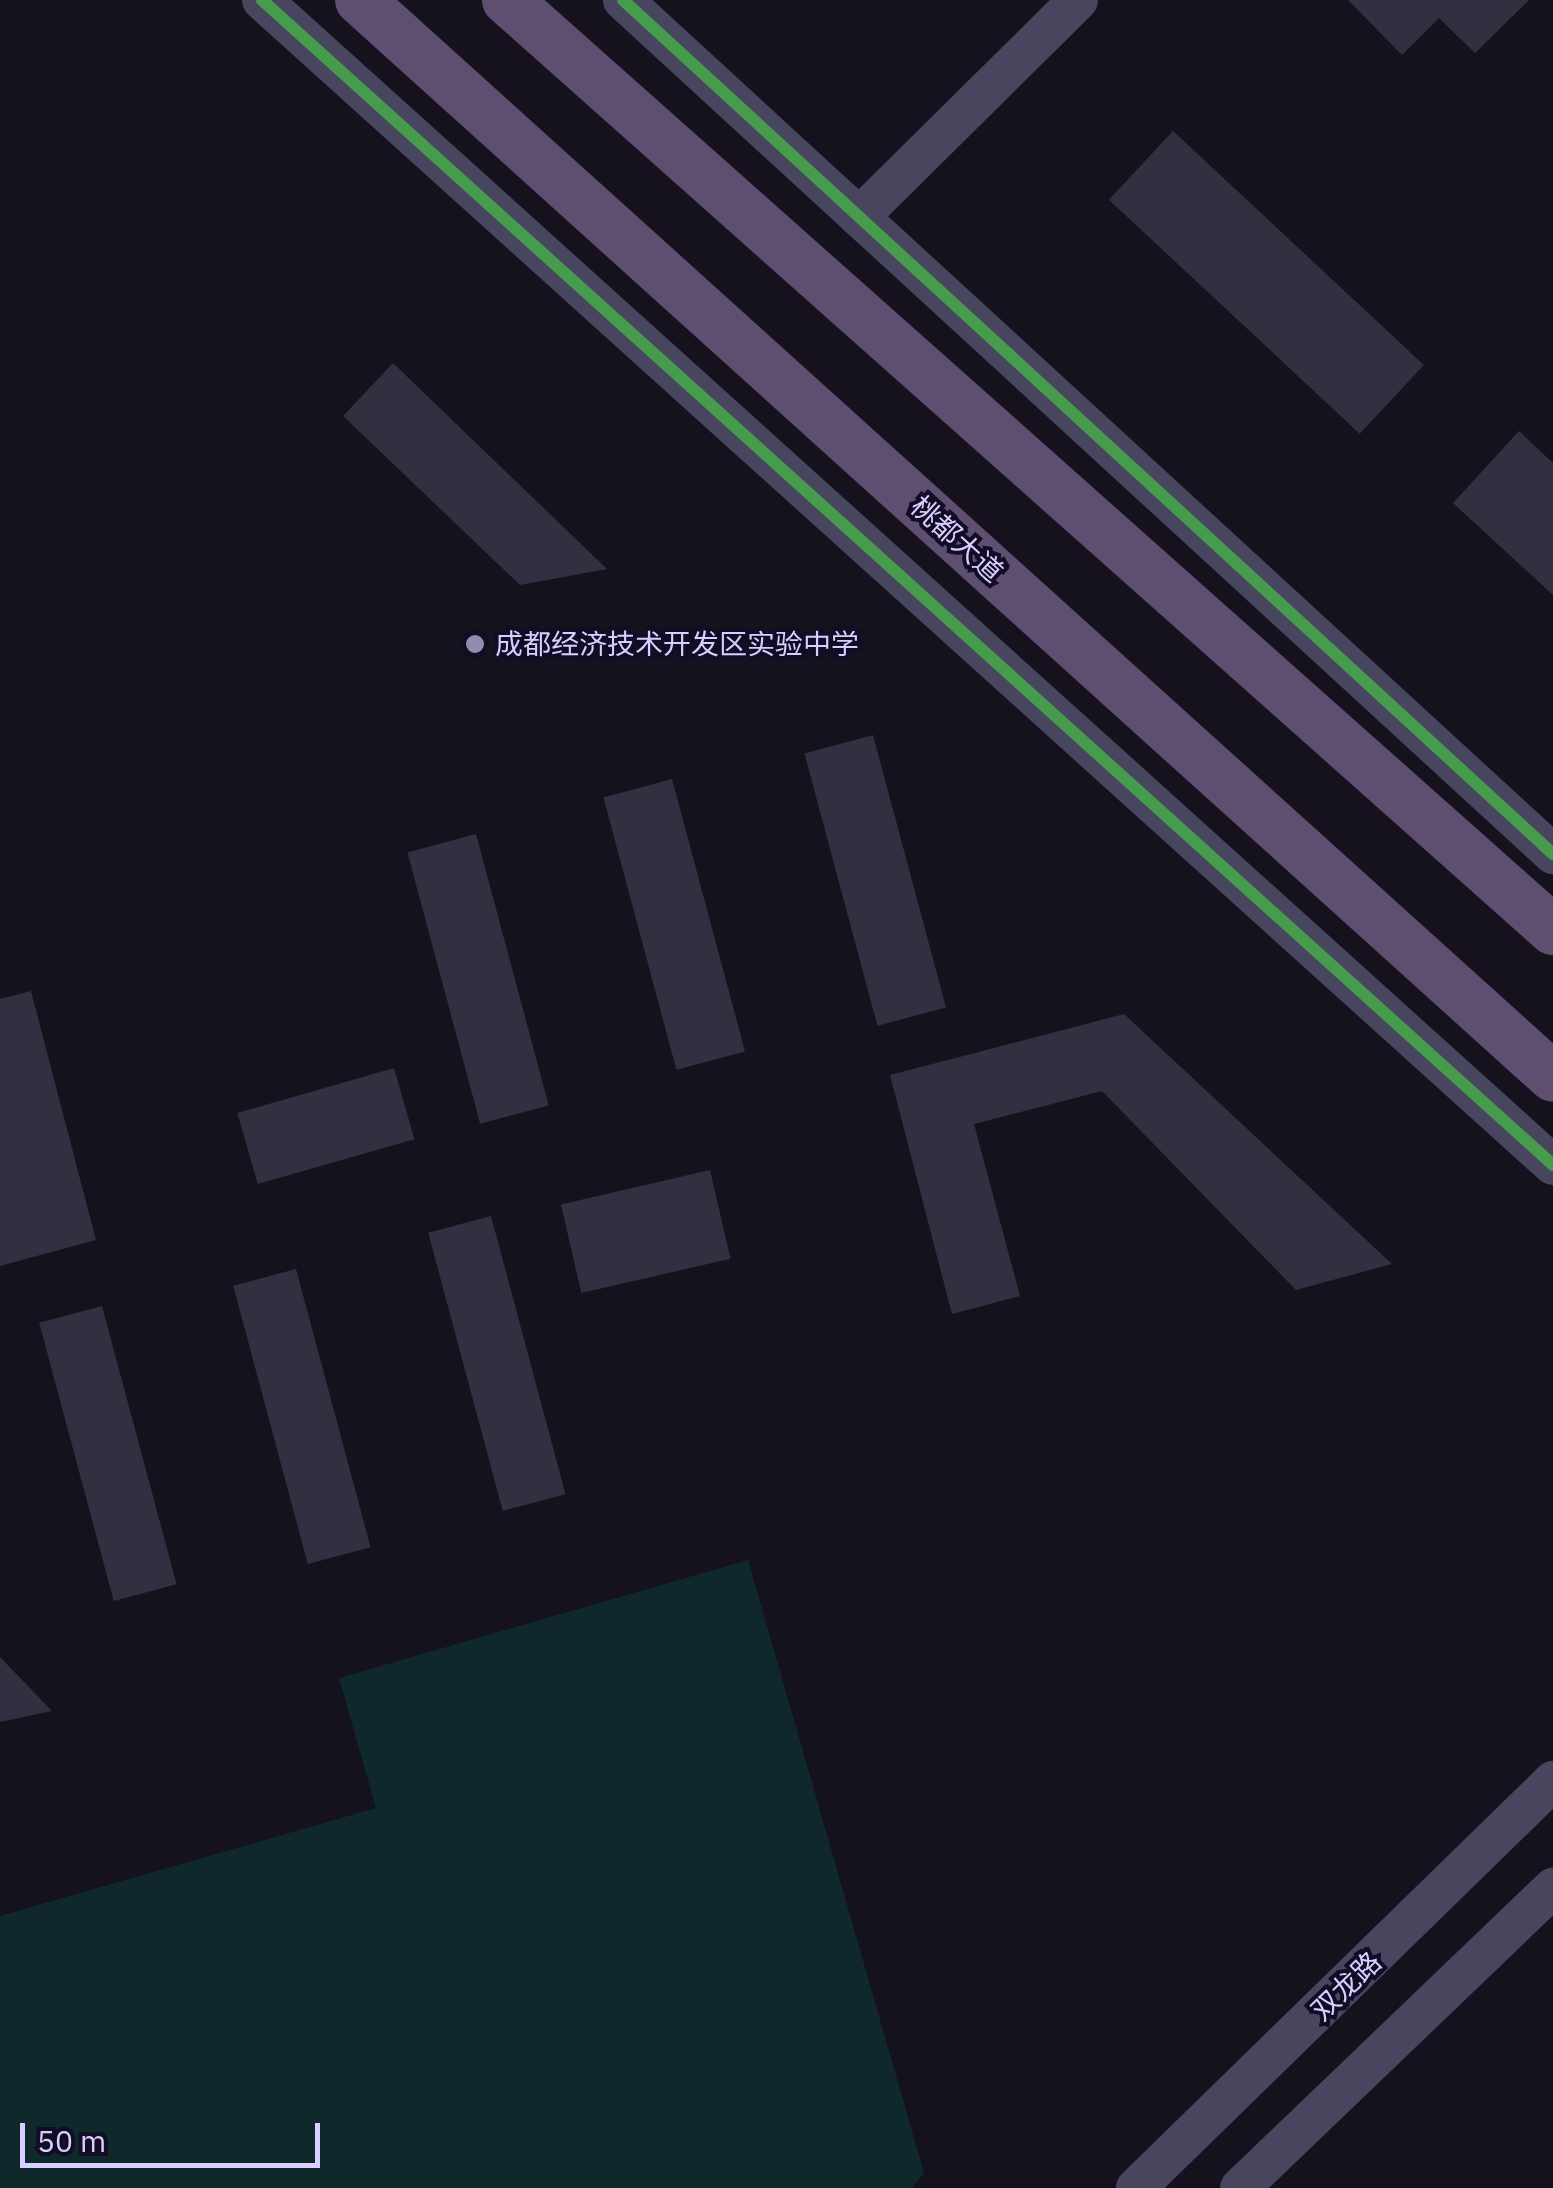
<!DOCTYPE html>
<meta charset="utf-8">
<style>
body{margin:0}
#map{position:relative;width:1553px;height:2188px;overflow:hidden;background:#15121e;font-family:"IBM Plex Sans","Noto Sans SC",sans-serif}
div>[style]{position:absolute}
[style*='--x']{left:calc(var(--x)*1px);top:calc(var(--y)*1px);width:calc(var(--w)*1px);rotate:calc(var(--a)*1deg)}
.green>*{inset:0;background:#0f282c}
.building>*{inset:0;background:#332f40;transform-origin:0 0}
.minor>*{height:40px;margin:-20px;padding:0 20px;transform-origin:20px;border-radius:20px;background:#48455f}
.major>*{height:50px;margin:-25px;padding:0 25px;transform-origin:25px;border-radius:25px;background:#5e4f70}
.cycleway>*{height:12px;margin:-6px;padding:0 6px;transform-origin:6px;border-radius:6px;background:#469c4c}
.dots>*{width:28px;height:28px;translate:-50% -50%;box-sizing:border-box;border:5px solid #120c24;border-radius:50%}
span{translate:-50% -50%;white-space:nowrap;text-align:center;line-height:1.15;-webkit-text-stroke:8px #120c24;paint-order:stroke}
.street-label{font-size:28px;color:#d8ceff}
.poi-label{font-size:28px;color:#d8ceff}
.left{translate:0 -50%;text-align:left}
.scale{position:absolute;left:20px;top:2123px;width:300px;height:45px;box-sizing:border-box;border:5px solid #d8ceff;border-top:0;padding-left:12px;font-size:30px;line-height:35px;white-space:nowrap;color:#d8ceff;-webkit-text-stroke:8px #120c24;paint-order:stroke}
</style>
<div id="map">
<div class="green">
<i style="clip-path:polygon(748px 1560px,924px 2173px,912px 2188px,0 2188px,0 1916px,376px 1808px,339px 1678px)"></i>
</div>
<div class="building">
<i style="clip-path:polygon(1348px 0,1529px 0,1475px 53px,1439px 18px,1402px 55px)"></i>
<i style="left:1173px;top:131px;width:343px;height:94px;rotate:43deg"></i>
<i style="clip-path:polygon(393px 363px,607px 569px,520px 585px,343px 416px)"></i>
<i style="clip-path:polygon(1519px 431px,1553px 463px,1553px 595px,1453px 503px)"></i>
<i style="left:873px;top:735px;width:282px;height:71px;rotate:75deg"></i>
<i style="left:672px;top:779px;width:282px;height:71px;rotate:75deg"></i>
<i style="left:476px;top:834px;width:281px;height:71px;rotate:75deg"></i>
<i style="clip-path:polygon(31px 991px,96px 1240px,0 1266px,0 999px)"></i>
<i style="clip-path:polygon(1124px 1014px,1392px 1264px,1296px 1290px,1102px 1091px,974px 1124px,1020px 1296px,952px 1314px,890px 1075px)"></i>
<i style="left:394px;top:1068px;width:74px;height:163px;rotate:74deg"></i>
<i style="left:710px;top:1170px;width:91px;height:153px;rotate:77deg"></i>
<i style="left:491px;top:1216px;width:288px;height:65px;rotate:75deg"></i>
<i style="left:296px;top:1269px;width:288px;height:65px;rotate:75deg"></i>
<i style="left:102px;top:1306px;width:288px;height:65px;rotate:75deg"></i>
<i style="clip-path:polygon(0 1657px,52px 1711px,0 1722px)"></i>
</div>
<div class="minor">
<i style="--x:262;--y:0;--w:1739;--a:42.06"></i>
<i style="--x:623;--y:0;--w:1263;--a:42.56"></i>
<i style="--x:859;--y:217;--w:308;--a:-44.7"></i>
<i style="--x:1136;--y:2188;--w:583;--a:-44.3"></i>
<i style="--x:1240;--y:2188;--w:434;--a:-43.8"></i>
</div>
<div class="major">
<i style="--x:360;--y:0;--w:1607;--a:42.07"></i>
<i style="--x:507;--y:0;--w:1400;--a:41.64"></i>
</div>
<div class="cycleway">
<i style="--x:262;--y:0;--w:1739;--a:42.06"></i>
<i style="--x:623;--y:0;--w:1263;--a:42.56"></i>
</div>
<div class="dots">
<i style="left:475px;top:644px;background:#948cb0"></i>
</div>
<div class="street-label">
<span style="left:957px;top:539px;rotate:42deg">桃都大道</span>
<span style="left:1346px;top:1986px;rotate:-44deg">双龙路</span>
</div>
<div class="poi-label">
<span class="left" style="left:495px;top:644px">成都经济技术开发区实验中学</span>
</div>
<div class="scale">50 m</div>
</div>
